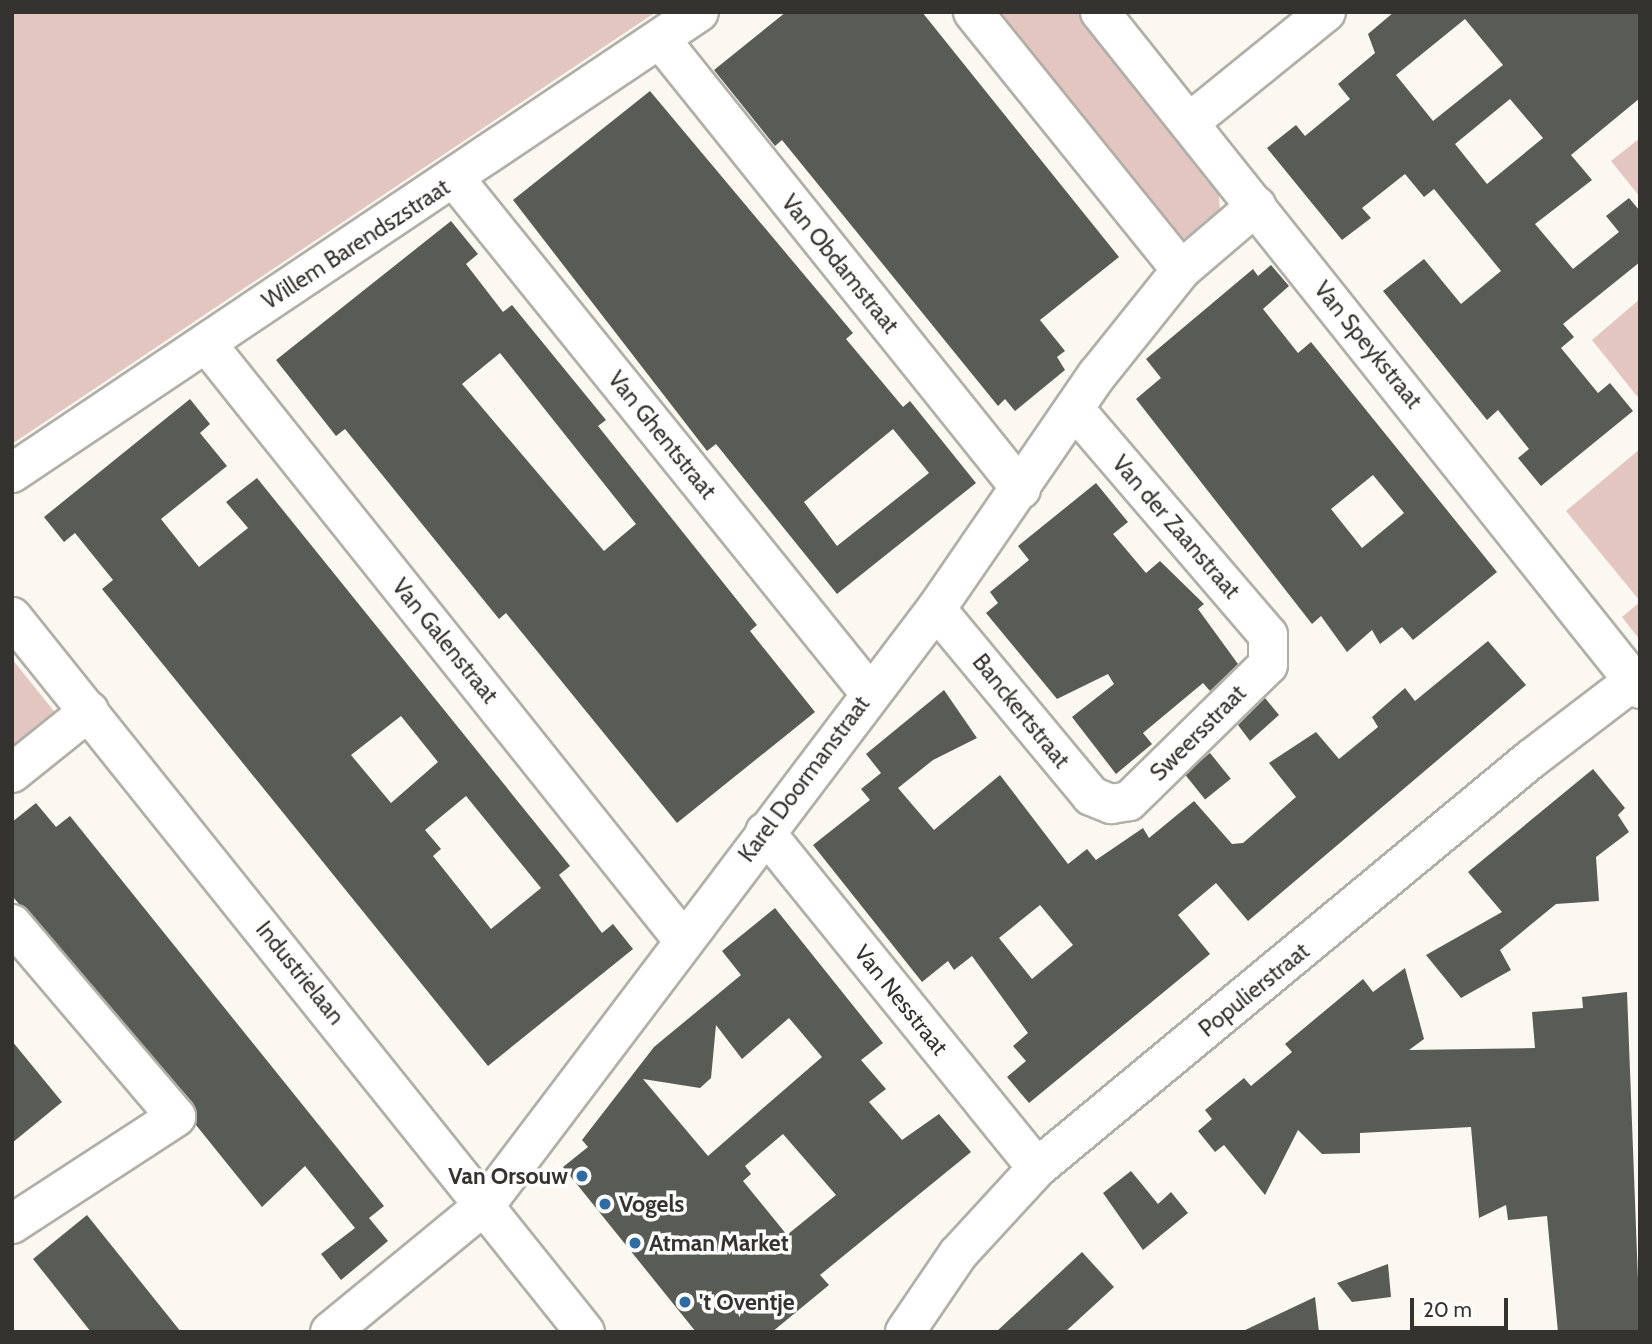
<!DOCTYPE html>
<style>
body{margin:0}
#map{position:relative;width:1652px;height:1344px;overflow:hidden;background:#faf8f0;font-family:Cabin,sans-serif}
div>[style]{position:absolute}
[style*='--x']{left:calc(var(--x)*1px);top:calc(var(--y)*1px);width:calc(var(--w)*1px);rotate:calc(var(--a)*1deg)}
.green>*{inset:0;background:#e3c6bf}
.building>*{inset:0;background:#595c55;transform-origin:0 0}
.roads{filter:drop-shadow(2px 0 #b1afa7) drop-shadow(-2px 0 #b1afa7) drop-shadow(0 2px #b1afa7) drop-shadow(0 -2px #b1afa7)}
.minor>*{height:38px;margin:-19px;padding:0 19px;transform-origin:19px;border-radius:19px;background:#fff}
.dots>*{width:19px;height:19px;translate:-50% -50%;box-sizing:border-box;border:4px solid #fff;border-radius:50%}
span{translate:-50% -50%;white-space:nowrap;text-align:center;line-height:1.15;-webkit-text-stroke:7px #fff;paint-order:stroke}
.street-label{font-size:23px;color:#343330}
.poi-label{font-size:23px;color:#343330;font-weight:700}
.right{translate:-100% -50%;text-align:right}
.left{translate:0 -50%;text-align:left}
.frame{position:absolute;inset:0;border:14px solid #343330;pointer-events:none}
.scale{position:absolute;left:1410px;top:1298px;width:98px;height:32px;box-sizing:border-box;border:4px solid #343330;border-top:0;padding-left:9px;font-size:21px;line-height:24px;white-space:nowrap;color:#343330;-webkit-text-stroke:5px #fff;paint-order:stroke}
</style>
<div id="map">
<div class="green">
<i style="clip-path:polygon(12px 12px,656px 12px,12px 444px)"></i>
<i style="clip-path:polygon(997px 12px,1078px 12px,1218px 183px,1220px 210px,1193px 238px,1173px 239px)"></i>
<i style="clip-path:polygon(1640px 138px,1640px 197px,1611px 161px)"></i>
<i style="clip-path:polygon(1640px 299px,1640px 400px,1592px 340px)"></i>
<i style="clip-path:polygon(1640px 449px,1640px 601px,1566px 511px)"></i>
<i style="clip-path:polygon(1640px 602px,1640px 640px,1622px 617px)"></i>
<i style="clip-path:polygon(12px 659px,61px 720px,12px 757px)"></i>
</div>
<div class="building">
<i style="clip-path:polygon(786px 12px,922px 12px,1119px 257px,1040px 320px,1065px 351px,1057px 357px,1065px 370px,1015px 411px,1005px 399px,998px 406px,782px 140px,775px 146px,714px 70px)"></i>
<i style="clip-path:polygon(evenodd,1394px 12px,1640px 12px,1640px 98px,1571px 155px,1592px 180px,1535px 224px,1573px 269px,1619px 232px,1606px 216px,1629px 198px,1640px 211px,1640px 262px,1563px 324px,1574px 337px,1561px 348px,1598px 393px,1610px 383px,1633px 411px,1541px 486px,1518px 458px,1529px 449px,1498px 410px,1487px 420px,1383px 291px,1424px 259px,1461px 304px,1501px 271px,1434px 189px,1424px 197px,1405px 174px,1362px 208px,1371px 218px,1342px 240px,1267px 148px,1296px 125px,1305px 136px,1350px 99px,1338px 84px,1375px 53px,1368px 34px,1394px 12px,1465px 19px,1503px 65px,1433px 121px,1396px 75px,1465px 19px,1394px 12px,1510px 99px,1543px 138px,1487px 184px,1455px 144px,1510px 99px)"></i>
<i style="clip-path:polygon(evenodd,650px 91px,853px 333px,846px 339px,903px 407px,910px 401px,976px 483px,837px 594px,716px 444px,707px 451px,513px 200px,650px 91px,893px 429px,929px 473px,837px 546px,804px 502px,893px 429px)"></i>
<i style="clip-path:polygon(evenodd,451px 221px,478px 254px,466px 264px,503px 312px,512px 305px,606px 420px,598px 426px,757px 625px,750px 631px,815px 712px,677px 823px,506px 613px,499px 619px,345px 429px,336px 436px,276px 360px,451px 221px,500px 353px,636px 524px,604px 551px,462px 384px,500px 353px)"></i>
<i style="clip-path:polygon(evenodd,1271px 265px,1289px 286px,1263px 309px,1298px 353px,1311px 342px,1497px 572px,1413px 640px,1402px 627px,1380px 644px,1372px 630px,1347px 652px,1321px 616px,1312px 624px,1136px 399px,1161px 378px,1146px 359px,1253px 269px,1258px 276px,1271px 265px,1373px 475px,1404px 513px,1362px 548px,1331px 509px,1373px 475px)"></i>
<i style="clip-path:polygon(evenodd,190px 399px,210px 424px,200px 433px,227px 466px,161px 519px,199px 567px,248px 528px,226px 502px,257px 478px,570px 866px,559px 875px,602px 933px,613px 924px,633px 949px,488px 1066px,102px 589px,113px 580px,75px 533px,64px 542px,44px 517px,190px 399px,401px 716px,438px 762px,391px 803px,351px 755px,401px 716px,190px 399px,466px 796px,541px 888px,491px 929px,433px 856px,441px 849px,425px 830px,466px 796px)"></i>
<i style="clip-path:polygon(1096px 483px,1128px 522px,1113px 534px,1146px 573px,1160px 561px,1204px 604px,1198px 609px,1238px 664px,1210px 691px,1203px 683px,1143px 733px,1152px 744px,1116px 774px,1072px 717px,1114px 684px,1108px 674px,1057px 699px,986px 613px,998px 603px,990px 592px,1029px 560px,1018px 546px)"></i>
<i style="clip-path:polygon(evenodd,1488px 641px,1526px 685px,1248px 921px,1216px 883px,1178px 915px,1210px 954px,1029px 1103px,1007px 1077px,1026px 1061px,1013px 1046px,1028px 1033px,972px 956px,954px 970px,948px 961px,922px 982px,813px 845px,870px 800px,861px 789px,881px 773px,866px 754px,944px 690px,977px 738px,933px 760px,898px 788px,934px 830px,1000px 775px,1068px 864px,1087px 849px,1096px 860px,1143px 828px,1149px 838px,1194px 801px,1232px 844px,1243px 843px,1296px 797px,1269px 763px,1316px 732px,1339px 759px,1378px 727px,1372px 717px,1405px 688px,1415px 701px,1488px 641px,1040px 905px,1073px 945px,1032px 979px,999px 938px,1040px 905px)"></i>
<i style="clip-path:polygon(1265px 698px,1279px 715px,1250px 741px,1238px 725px)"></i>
<i style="left:1210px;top:753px;width:33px;height:33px;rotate:51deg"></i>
<i style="clip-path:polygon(1593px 769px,1625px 808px,1618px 815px,1629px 832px,1596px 857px,1599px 901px,1556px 904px,1500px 950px,1511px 970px,1461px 998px,1426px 955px,1502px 912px,1468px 872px)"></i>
<i style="clip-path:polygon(36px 803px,56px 827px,70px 816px,384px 1206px,369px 1218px,388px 1241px,341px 1280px,321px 1254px,355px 1228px,305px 1166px,262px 1207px,196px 1125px,193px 1103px,12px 896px,12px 822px)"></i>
<i style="clip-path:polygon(evenodd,775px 908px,883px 1043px,861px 1060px,886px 1089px,869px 1102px,902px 1140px,939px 1114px,971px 1152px,820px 1275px,829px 1285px,772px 1332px,696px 1332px,563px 1167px,588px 1147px,582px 1140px,654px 1047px,741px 975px,722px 951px,775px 908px,789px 1018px,822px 1057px,708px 1156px,643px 1079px,700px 1088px,711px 1078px,716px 1025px,742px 1059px,789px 1018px,775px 908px,783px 1134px,836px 1195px,787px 1235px,743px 1181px,751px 1174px,745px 1166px,783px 1134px)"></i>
<i style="clip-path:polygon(1405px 968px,1424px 1039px,1409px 1050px,1535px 1048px,1532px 1012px,1583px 1008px,1582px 997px,1627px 992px,1640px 1332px,1558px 1332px,1547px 1216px,1508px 1220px,1506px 1205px,1479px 1218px,1471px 1127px,1360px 1133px,1360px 1153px,1322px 1154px,1298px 1130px,1265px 1195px,1224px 1145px,1215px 1152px,1198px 1131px,1212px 1119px,1205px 1110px,1244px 1078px,1251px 1086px,1292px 1052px,1285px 1044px,1363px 979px,1373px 992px)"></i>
<i style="clip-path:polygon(12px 1041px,62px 1102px,12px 1143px)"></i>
<i style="clip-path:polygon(1131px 1171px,1158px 1204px,1171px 1192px,1188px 1213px,1143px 1250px,1103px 1193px)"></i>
<i style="clip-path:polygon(87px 1215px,181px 1332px,91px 1332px,33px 1259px)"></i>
<i style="clip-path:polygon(1082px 1252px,1114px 1287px,1065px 1332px,996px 1332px)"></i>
<i style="clip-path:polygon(1388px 1264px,1391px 1297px,1352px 1302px,1337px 1283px)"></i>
<i style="clip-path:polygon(1315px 1297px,1319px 1332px,1241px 1332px)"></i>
</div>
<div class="roads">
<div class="minor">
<i style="--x:973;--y:12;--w:331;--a:51.1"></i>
<i style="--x:1100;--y:12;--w:866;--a:51.42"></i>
<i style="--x:660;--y:39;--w:577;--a:51.26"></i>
<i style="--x:1190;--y:122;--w:175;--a:-39"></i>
<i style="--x:455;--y:179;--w:659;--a:51.1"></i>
<i style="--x:206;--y:343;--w:766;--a:51.36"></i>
<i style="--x:12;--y:473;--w:827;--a:-33.86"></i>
<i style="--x:936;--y:609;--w:243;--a:50.3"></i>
<i style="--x:1091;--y:796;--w:22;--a:22"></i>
<i style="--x:1111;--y:804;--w:18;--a:-9"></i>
<i style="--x:1129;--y:801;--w:194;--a:-44.4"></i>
<i style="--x:1268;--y:665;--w:30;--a:-90"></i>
<i style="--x:1268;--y:635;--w:298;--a:-130.6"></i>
<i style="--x:12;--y:617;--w:916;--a:51.29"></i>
<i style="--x:12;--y:773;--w:99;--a:-38.8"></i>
<i style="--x:765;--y:832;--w:432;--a:51"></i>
<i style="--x:12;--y:924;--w:253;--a:49.6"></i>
<i style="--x:176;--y:1117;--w:196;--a:146.9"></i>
<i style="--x:330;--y:1332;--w:202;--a:-39.4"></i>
<i style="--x:486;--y:1204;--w:746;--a:-52.9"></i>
<i style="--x:936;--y:609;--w:284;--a:-55.5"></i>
<i style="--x:1097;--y:375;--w:134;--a:-51.3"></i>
<i style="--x:1181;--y:270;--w:99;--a:-40.5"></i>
<i style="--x:905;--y:1332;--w:94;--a:-55.8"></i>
<i style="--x:958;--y:1254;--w:117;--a:-47.4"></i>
<i style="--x:1037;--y:1168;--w:641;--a:-39.62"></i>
<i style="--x:1531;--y:759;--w:137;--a:-37.3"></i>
</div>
</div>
<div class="dots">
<i style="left:582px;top:1176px;background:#2e6ca3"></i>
<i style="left:605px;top:1204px;background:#2e6ca3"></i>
<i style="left:635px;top:1243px;background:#2e6ca3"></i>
<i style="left:685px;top:1302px;background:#2e6ca3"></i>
</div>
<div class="street-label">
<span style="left:356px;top:244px;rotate:-33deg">Willem Barendszstraat</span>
<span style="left:840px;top:264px;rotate:51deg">Van Obdamstraat</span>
<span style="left:1368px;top:345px;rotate:51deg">Van Speykstraat</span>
<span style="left:662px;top:435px;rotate:51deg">Van Ghentstraat</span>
<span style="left:1176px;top:527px;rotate:49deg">Van der Zaanstraat</span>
<span style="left:445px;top:641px;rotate:51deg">Van Galenstraat</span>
<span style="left:1021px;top:711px;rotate:51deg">Banckertstraat</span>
<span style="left:1198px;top:733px;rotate:-45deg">Sweersstraat</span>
<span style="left:804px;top:779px;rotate:-53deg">Karel Doormanstraat</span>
<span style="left:300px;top:973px;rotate:51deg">Industrielaan</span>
<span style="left:1254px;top:990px;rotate:-39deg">Populierstraat</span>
<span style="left:901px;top:1000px;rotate:51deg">Van Nesstraat</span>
</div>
<div class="poi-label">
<span class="right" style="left:568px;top:1176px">Van Orsouw</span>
<span class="left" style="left:619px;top:1204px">Vogels</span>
<span class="left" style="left:649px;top:1243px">Atman Market</span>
<span class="left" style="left:699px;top:1302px">'t Oventje</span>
</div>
<div class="frame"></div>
<div class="scale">20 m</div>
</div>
